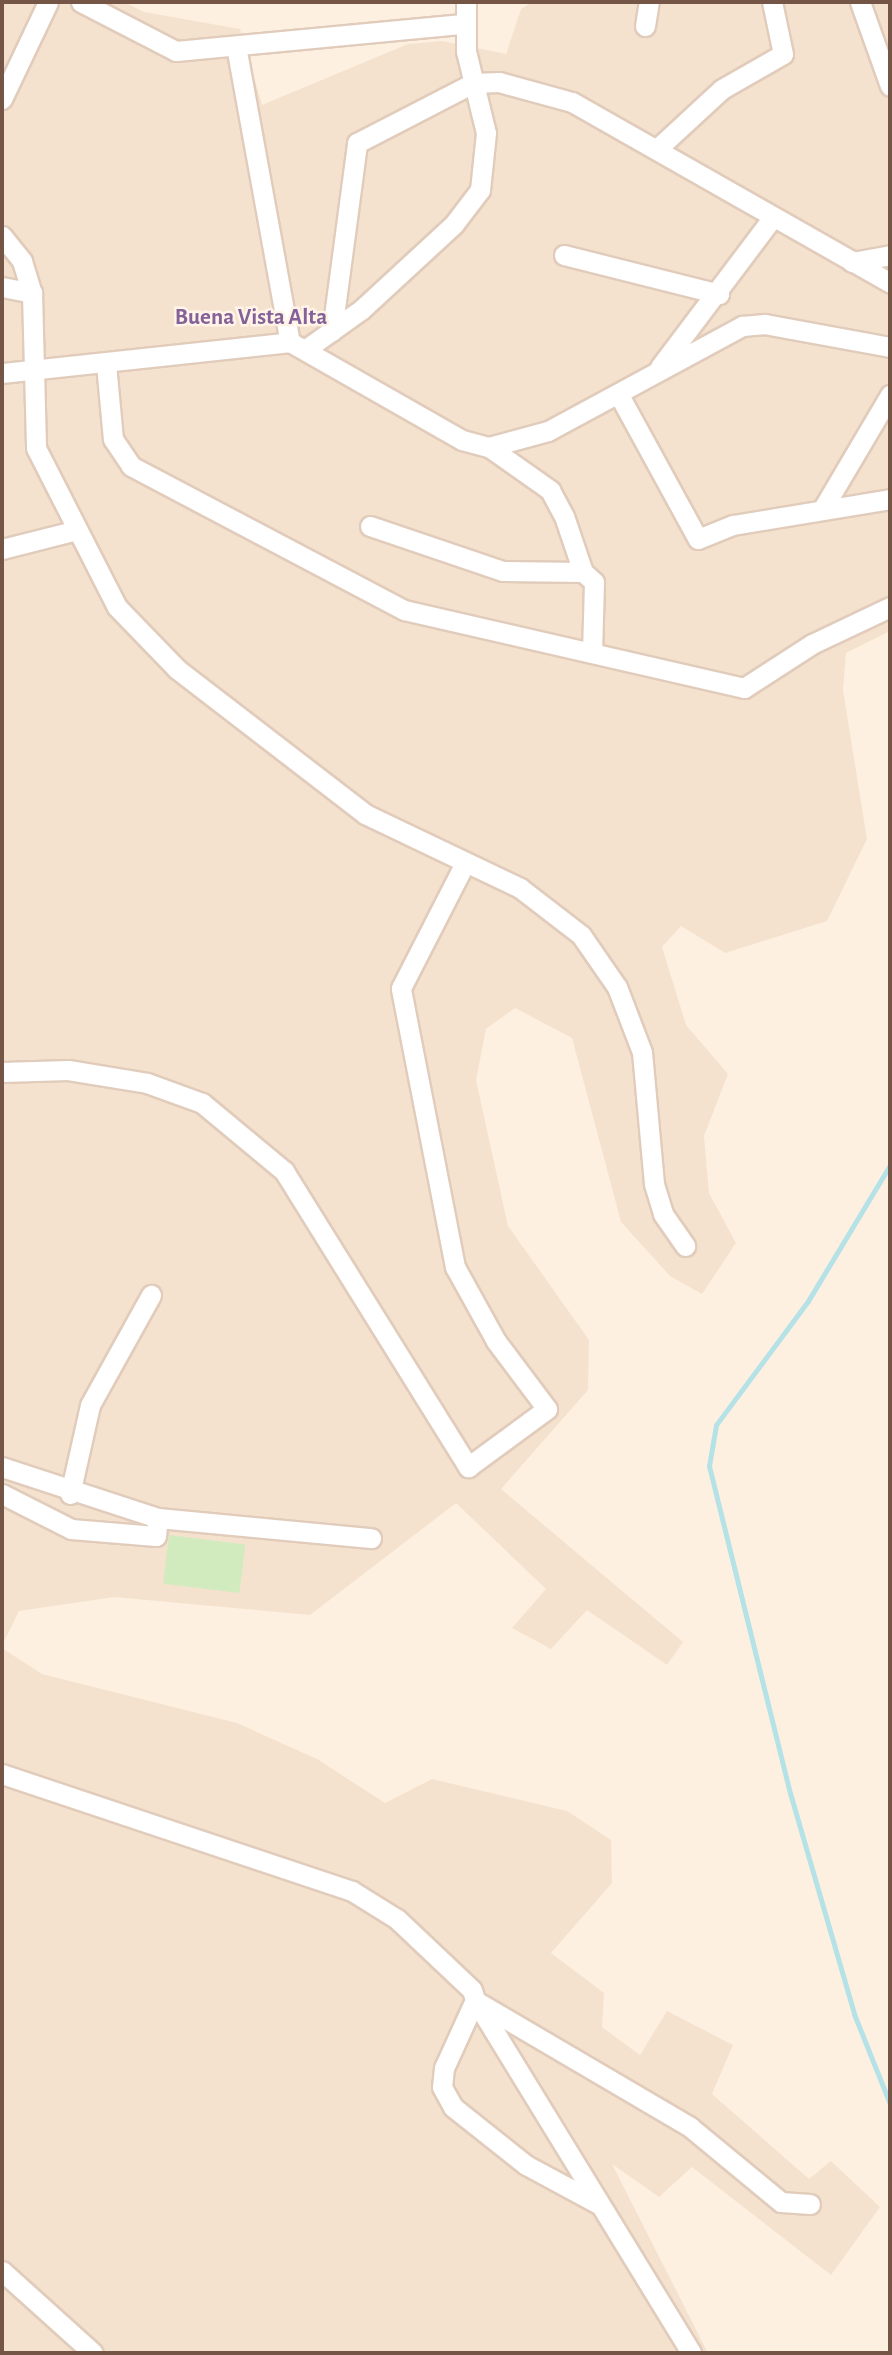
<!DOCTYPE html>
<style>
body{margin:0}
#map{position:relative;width:892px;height:2355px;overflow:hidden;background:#fdf0e0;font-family:"Alegreya Sans",sans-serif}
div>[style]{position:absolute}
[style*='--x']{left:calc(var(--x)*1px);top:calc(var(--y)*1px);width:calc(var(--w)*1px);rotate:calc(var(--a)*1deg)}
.residential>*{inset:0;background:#f5e2ce}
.green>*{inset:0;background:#d2ebbe;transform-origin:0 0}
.stream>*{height:5px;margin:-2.5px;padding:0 2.5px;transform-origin:2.5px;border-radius:2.5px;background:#b4e2e7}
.roads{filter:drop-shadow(2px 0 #e1ccbc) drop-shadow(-2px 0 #e1ccbc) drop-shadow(0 2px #e1ccbc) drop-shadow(0 -2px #e1ccbc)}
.street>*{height:19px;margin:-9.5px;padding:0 9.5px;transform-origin:9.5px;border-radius:9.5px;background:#fff}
span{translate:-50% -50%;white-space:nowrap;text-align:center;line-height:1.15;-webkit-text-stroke:5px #fff4e7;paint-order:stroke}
.neighbourhood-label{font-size:23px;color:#846198;font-weight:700}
.frame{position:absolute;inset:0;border:4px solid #755546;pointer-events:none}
</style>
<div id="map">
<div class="residential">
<i style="clip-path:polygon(2px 2px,124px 2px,144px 12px,240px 29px,262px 105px,408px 44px,442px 41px,506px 54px,521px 9px,532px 2px,890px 2px,890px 631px,846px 653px,843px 690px,867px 839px,827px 921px,725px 953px,681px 926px,662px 947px,686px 1025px,728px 1074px,704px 1136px,709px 1193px,736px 1243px,702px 1294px,670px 1276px,621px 1222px,572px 1038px,515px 1008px,486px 1029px,476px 1080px,508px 1226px,589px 1340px,588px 1390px,501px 1489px,683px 1642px,667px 1665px,587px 1610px,551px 1649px,512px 1628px,546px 1589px,456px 1503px,310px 1615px,114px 1597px,19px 1611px,2px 1646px)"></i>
<i style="clip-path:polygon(2px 1648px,42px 1674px,237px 1723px,317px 1759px,385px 1803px,432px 1779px,567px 1811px,611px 1840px,612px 1883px,551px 1953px,604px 1993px,602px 2027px,640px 2055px,667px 2011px,733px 2045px,712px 2094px,809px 2179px,831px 2161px,880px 2207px,831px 2275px,692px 2167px,659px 2197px,612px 2164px,708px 2353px,2px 2353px)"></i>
</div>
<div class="green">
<i style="left:169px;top:1535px;width:77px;height:49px;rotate:7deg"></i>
</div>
<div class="stream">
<i style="--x:890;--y:1165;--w:159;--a:121.1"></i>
<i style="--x:808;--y:1301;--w:154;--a:126.6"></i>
<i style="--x:716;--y:1425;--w:42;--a:99.7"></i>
<i style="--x:709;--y:1466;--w:337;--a:76.1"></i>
<i style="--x:790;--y:1793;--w:230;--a:73.8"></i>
<i style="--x:854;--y:2014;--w:97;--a:68.2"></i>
</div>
<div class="roads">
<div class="street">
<i style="--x:81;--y:2;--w:107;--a:27.3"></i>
<i style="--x:176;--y:51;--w:288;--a:-5.4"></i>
<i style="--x:860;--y:2;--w:89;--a:70.3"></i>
<i style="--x:645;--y:26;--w:24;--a:-81"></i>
<i style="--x:236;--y:46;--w:301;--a:79.7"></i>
<i style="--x:2;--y:99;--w:107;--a:-64.6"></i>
<i style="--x:658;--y:148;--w:87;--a:-42.7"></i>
<i style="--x:722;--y:89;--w:70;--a:-29.8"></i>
<i style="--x:783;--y:54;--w:53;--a:-101.9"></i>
<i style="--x:2;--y:236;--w:32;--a:51"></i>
<i style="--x:22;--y:261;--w:34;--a:73"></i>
<i style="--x:32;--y:293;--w:155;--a:88.5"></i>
<i style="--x:36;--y:448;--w:178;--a:63"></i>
<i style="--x:117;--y:607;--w:86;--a:45.9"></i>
<i style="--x:177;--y:669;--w:237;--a:37.6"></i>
<i style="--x:365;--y:814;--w:172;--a:25.5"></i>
<i style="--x:520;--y:888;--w:77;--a:37.6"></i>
<i style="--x:581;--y:935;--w:63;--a:55.3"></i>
<i style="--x:617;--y:987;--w:70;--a:69"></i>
<i style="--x:642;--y:1052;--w:133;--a:84.8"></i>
<i style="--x:654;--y:1184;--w:31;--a:73"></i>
<i style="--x:663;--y:1214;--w:39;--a:55"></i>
<i style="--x:564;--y:255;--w:160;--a:14.1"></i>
<i style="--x:852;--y:262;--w:39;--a:-10"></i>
<i style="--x:2;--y:287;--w:31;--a:11"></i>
<i style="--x:332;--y:331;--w:190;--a:-82.4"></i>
<i style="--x:357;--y:143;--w:131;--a:-27.3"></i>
<i style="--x:473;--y:83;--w:26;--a:-2"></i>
<i style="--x:499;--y:82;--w:76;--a:15.3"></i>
<i style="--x:572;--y:102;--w:366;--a:29.6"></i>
<i style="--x:306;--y:349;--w:69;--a:-35.5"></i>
<i style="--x:362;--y:309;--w:125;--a:-42.7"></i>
<i style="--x:454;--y:224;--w:43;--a:-52.6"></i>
<i style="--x:480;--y:190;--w:57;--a:-84"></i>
<i style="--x:486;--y:133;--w:84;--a:-103.7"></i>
<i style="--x:466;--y:51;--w:49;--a:-90"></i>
<i style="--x:106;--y:364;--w:75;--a:84.7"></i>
<i style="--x:113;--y:439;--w:32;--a:56"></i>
<i style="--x:131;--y:466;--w:309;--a:27.8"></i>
<i style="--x:404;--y:610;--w:349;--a:12.9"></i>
<i style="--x:744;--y:688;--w:81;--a:-32.9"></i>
<i style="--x:812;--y:644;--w:86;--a:-25.4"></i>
<i style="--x:660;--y:367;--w:188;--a:-53"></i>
<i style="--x:2;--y:373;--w:290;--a:-6.1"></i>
<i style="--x:290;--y:342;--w:198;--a:29.7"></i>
<i style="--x:462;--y:440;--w:28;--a:15"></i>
<i style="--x:489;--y:447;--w:61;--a:-15.2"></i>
<i style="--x:548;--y:431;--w:221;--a:-28.4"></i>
<i style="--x:742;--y:326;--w:23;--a:-5"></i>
<i style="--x:765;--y:324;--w:127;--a:10.4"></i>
<i style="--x:619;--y:395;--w:164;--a:61.3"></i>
<i style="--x:698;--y:539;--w:38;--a:-22"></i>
<i style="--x:733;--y:525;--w:159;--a:-9.4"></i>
<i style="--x:489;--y:447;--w:75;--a:35.2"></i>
<i style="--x:550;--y:490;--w:30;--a:62"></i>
<i style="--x:564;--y:516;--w:59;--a:71.3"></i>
<i style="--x:583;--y:572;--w:15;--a:42"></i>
<i style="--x:594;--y:582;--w:71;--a:91.6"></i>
<i style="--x:822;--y:510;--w:134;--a:-59.4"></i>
<i style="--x:370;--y:526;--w:140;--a:18.7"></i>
<i style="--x:503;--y:571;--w:80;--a:0.7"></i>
<i style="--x:2;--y:549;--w:77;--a:-14.2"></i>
<i style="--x:2;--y:1072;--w:66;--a:-1.7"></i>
<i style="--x:68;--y:1070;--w:80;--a:9.3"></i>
<i style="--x:147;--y:1083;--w:59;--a:20"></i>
<i style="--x:202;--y:1103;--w:107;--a:39.7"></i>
<i style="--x:284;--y:1171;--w:349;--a:58.1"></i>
<i style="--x:468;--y:1467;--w:98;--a:-36.3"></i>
<i style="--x:547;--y:1409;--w:85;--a:-126.9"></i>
<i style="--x:496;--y:1341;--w:85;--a:-119"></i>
<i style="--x:455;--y:1267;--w:284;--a:-101"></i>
<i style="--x:401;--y:988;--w:138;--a:-62.9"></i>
<i style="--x:2;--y:1467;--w:164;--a:18.1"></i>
<i style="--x:158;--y:1518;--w:214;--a:5.4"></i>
<i style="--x:2;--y:1494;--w:77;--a:26.9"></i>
<i style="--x:71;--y:1529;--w:85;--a:4.7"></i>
<i style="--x:156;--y:1536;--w:18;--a:-84"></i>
<i style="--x:70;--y:1494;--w:91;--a:-77.3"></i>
<i style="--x:90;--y:1405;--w:126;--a:-61"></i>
<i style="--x:2;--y:1774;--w:369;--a:18.5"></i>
<i style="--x:352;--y:1891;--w:53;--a:31.9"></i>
<i style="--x:397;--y:1919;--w:103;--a:43.4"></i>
<i style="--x:472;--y:1990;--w:10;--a:73"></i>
<i style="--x:475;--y:2000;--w:75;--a:114.5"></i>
<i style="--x:444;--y:2068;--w:19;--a:96"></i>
<i style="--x:442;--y:2087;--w:23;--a:61"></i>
<i style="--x:453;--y:2107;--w:93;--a:38.5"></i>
<i style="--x:526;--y:2165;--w:81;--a:28.2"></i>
<i style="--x:475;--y:2000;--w:414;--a:58.5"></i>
<i style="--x:479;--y:2003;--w:245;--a:30.4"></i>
<i style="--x:690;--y:2127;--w:118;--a:39.5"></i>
<i style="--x:781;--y:2202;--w:29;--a:4"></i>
<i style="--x:2;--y:2271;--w:122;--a:42"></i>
</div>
</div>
<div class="neighbourhood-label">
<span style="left:251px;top:318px">Buena Vista Alta</span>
</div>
<div class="frame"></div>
</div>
